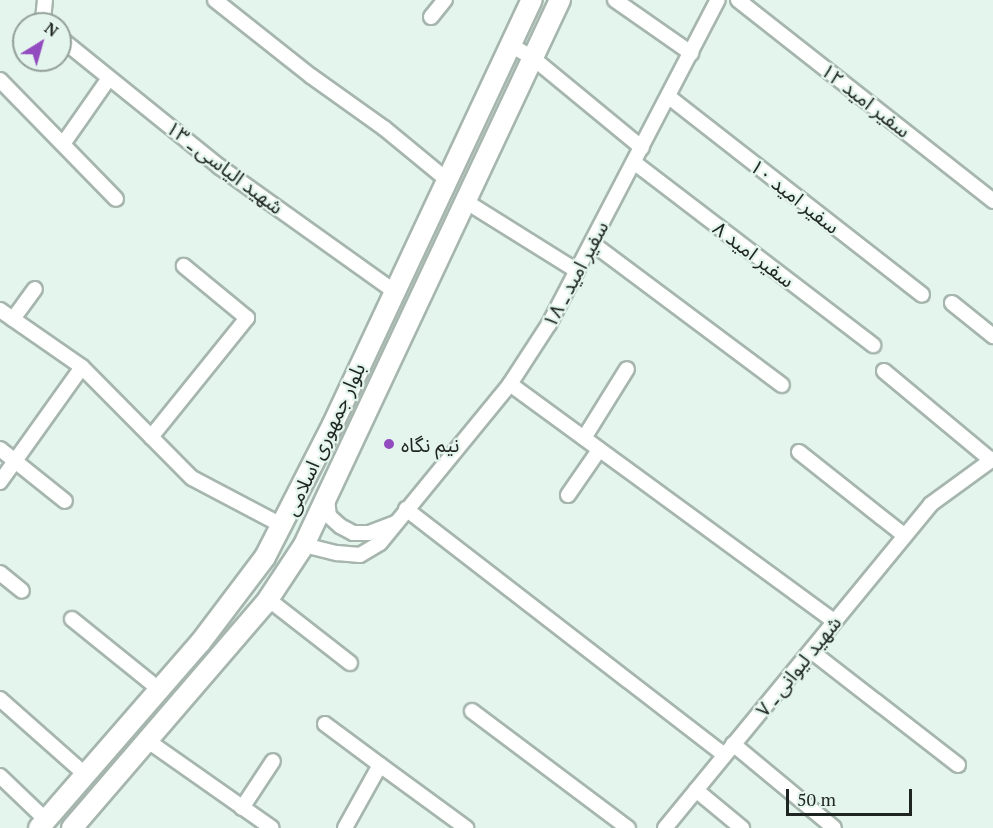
<!DOCTYPE html>
<meta charset="utf-8">
<style>
body{margin:0}
#map{position:relative;width:993px;height:828px;overflow:hidden;background:#e3f5ec;font-family:"PT Serif","Noto Sans Arabic",serif}
div>[style]{position:absolute}
[style*='--x']{left:calc(var(--x)*1px);top:calc(var(--y)*1px);width:calc(var(--w)*1px);rotate:calc(var(--a)*1deg)}
.roads{filter:drop-shadow(2px 0 #a6b6ae) drop-shadow(-2px 0 #a6b6ae) drop-shadow(0 2px #a6b6ae) drop-shadow(0 -2px #a6b6ae)}
.minor>*{height:14px;margin:-7px;padding:0 7px;transform-origin:7px;border-radius:7px;background:#fff}
.secondary>*{height:20px;margin:-10px;padding:0 10px;transform-origin:10px;border-radius:10px;background:#fff}
.dots>*{width:16px;height:16px;translate:-50% -50%;box-sizing:border-box;border:3px solid #e3f5ec;border-radius:50%}
span{translate:-50% -50%;white-space:nowrap;text-align:center;line-height:1.15;-webkit-text-stroke:4.5px #e3f5ec;paint-order:stroke}
.street-label{font-size:20px;color:#1e2421}
.poi-label{font-size:20px;color:#1e2421}
.left{translate:0 -50%;text-align:left}
.north{position:absolute;left:12px;top:12px;width:60px;height:60px;box-sizing:border-box;background:#e3f5ec;border:2px solid #94a19b;border-radius:50%;rotate:37deg;font-size:16px;font-weight:700;line-height:24px;text-align:center;color:#1e2421}
.north::after{content:'';display:block;margin:auto;width:21px;height:27px;background:#934cbf;clip-path:polygon(50% 0,100% 100%,50% 72%,0 100%)}
.scale{position:absolute;left:786px;top:789px;width:126px;height:27px;box-sizing:border-box;border:3px solid #1e2421;border-top:0;padding-left:8px;font-size:18px;line-height:21px;white-space:nowrap;color:#1e2421;-webkit-text-stroke:4px #e3f5ec;paint-order:stroke}
</style>
<div id="map">
<div class="roads">
<div class="minor">
<i style="--x:45;--y:0;--w:19;--a:96"></i>
<i style="--x:43;--y:19;--w:7;--a:45"></i>
<i style="--x:215;--y:0;--w:122;--a:38.4"></i>
<i style="--x:311;--y:76;--w:90;--a:35.5"></i>
<i style="--x:384;--y:128;--w:82;--a:39.5"></i>
<i style="--x:615;--y:0;--w:93;--a:34.9"></i>
<i style="--x:738;--y:0;--w:325;--a:38.2"></i>
<i style="--x:431;--y:17;--w:22;--a:-51"></i>
<i style="--x:60;--y:38;--w:206;--a:38.9"></i>
<i style="--x:220;--y:167;--w:214;--a:35.5"></i>
<i style="--x:511;--y:45;--w:26;--a:31"></i>
<i style="--x:533;--y:58;--w:141;--a:39.5"></i>
<i style="--x:0;--y:80;--w:166;--a:45.7"></i>
<i style="--x:669;--y:97;--w:321;--a:38"></i>
<i style="--x:63;--y:144;--w:80;--a:-55.1"></i>
<i style="--x:635;--y:163;--w:300;--a:37.4"></i>
<i style="--x:465;--y:201;--w:132;--a:32"></i>
<i style="--x:592;--y:243;--w:237;--a:36.8"></i>
<i style="--x:952;--y:303;--w:53;--a:38.8"></i>
<i style="--x:0;--y:310;--w:100;--a:34.8"></i>
<i style="--x:82;--y:367;--w:156;--a:45.3"></i>
<i style="--x:192;--y:478;--w:103;--a:27.8"></i>
<i style="--x:13;--y:319;--w:37;--a:-54"></i>
<i style="--x:884;--y:371;--w:139;--a:39.8"></i>
<i style="--x:510;--y:384;--w:401;--a:36.2"></i>
<i style="--x:151;--y:437;--w:153;--a:-51.1"></i>
<i style="--x:247;--y:318;--w:82;--a:-140.5"></i>
<i style="--x:584;--y:438;--w:81;--a:-58.1"></i>
<i style="--x:0;--y:449;--w:83;--a:38.7"></i>
<i style="--x:799;--y:452;--w:135;--a:38.4"></i>
<i style="--x:0;--y:482;--w:141;--a:-54.5"></i>
<i style="--x:568;--y:495;--w:55;--a:-55.4"></i>
<i style="--x:327;--y:498;--w:18;--a:84"></i>
<i style="--x:329;--y:516;--w:15;--a:42"></i>
<i style="--x:340;--y:526;--w:15;--a:28"></i>
<i style="--x:353;--y:533;--w:16;--a:0"></i>
<i style="--x:369;--y:533;--w:28;--a:-21"></i>
<i style="--x:406;--y:509;--w:402;--a:37.7"></i>
<i style="--x:304;--y:545;--w:34;--a:14"></i>
<i style="--x:337;--y:553;--w:23;--a:5"></i>
<i style="--x:360;--y:555;--w:23;--a:-31"></i>
<i style="--x:380;--y:543;--w:205;--a:-50.7"></i>
<i style="--x:510;--y:384;--w:72;--a:-57"></i>
<i style="--x:549;--y:324;--w:365;--a:-62.5"></i>
<i style="--x:0;--y:573;--w:28;--a:39"></i>
<i style="--x:268;--y:599;--w:104;--a:38"></i>
<i style="--x:72;--y:619;--w:113;--a:38.9"></i>
<i style="--x:811;--y:651;--w:186;--a:37.8"></i>
<i style="--x:0;--y:699;--w:115;--a:41.5"></i>
<i style="--x:472;--y:711;--w:195;--a:36.9"></i>
<i style="--x:325;--y:724;--w:69;--a:36.7"></i>
<i style="--x:380;--y:765;--w:72;--a:119.1"></i>
<i style="--x:148;--y:741;--w:151;--a:35.1"></i>
<i style="--x:733;--y:744;--w:131;--a:39.7"></i>
<i style="--x:380;--y:765;--w:107;--a:36.2"></i>
<i style="--x:0;--y:776;--w:64;--a:43.7"></i>
<i style="--x:696;--y:790;--w:60;--a:39.6"></i>
<i style="--x:242;--y:808;--w:56;--a:-56.6"></i>
<i style="--x:665;--y:828;--w:419;--a:-50.6"></i>
<i style="--x:931;--y:504;--w:77;--a:-36"></i>
</div>
<div class="secondary">
<i style="--x:39;--y:828;--w:245;--a:-49"></i>
<i style="--x:200;--y:643;--w:108;--a:-52.9"></i>
<i style="--x:265;--y:557;--w:149;--a:-62.9"></i>
<i style="--x:333;--y:424;--w:468;--a:-64.9"></i>
<i style="--x:72;--y:828;--w:296;--a:-49.3"></i>
<i style="--x:265;--y:604;--w:71;--a:-56.5"></i>
<i style="--x:304;--y:545;--w:602;--a:-64.84"></i>
</div>
</div>
<div class="dots">
<i style="left:389px;top:444px;background:#934cbf"></i>
</div>
<div class="street-label">
<span style="left:866px;top:100px;rotate:38deg">سفیر امید ۱۲</span>
<span style="left:225px;top:167px;rotate:37deg">شهید الیاسی ـ ۱۳</span>
<span style="left:795px;top:196px;rotate:38deg">سفیر امید ۱۰</span>
<span style="left:754px;top:254px;rotate:37deg">سفیر امید ۸</span>
<span style="left:575px;top:274px;rotate:-62deg">سفیر امید ـ ۱۸</span>
<span style="left:324px;top:439px;rotate:-65deg">بلوار جمهوری اسلامی</span>
<span style="left:798px;top:666px;rotate:-51deg">شهید لیوانی ـ ۷</span>
</div>
<div class="poi-label">
<span class="left" style="left:401px;top:444px">نیم نگاه</span>
</div>
<div class="north">N</div>
<div class="scale">50 m</div>
</div>
